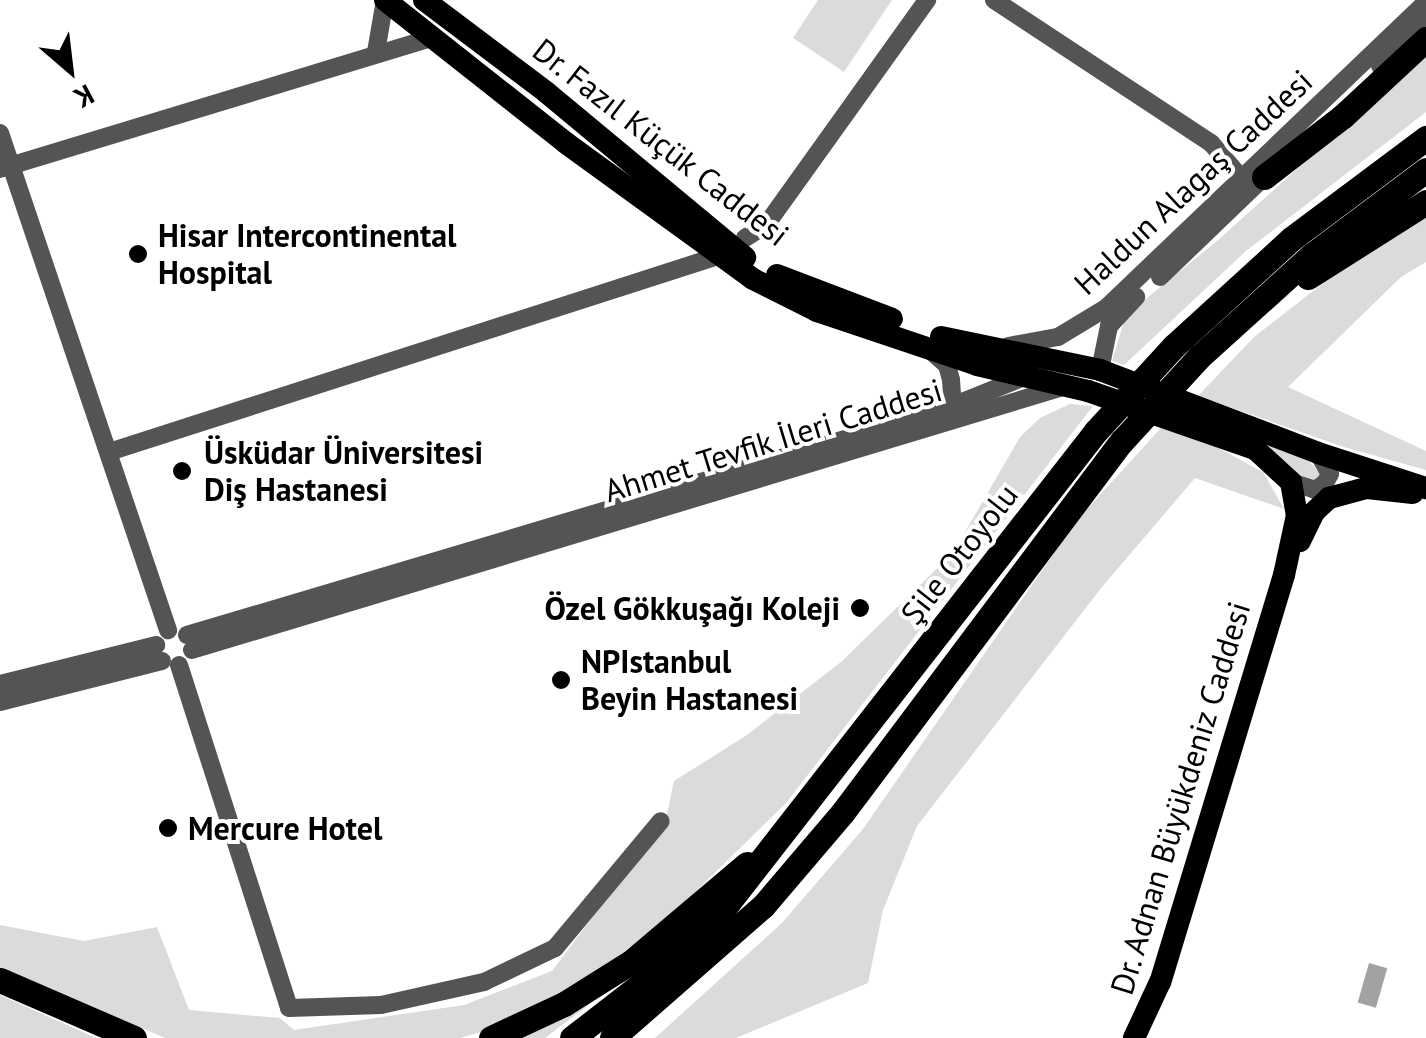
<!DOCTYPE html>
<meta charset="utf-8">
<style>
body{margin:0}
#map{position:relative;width:1426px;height:1038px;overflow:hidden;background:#fff;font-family:"PT Sans",sans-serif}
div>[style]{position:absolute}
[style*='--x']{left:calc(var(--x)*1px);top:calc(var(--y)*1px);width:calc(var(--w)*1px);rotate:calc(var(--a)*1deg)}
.green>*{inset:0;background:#dbdbdb}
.water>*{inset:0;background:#a2a2a2;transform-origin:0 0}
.minor>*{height:18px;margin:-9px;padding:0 9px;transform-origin:9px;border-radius:9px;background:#545454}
.major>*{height:22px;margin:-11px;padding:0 11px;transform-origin:11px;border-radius:11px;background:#000}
.highway>*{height:25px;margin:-12.5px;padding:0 12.5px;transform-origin:12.5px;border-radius:12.5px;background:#000}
.dots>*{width:28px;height:28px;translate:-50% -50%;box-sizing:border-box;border:5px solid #fff;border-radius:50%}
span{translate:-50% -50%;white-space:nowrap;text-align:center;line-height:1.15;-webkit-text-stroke:8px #fff;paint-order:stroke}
.street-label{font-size:32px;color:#000}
.poi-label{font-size:32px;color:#000;font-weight:700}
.left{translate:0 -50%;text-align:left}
.right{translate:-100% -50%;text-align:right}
.north{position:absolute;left:20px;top:20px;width:100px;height:100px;-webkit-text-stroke:8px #fff;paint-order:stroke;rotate:152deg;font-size:28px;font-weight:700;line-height:40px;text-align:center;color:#000}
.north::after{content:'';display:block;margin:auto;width:35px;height:45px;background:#000;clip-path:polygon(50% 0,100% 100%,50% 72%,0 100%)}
</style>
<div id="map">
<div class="green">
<i style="clip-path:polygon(818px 0,892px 0,844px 72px,793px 38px)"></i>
<i style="clip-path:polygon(1426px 53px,1426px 112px,1246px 251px,1124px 365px,1112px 361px,1126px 315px,1217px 241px)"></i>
<i style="clip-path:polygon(1426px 217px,1426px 262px,1401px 277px,1288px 387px,1426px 451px,1426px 470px,1344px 447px,1198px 396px,1254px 337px,1357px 257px)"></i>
<i style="clip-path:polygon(1070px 404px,1093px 406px,786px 803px,682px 905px,579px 988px,505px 1025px,460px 1038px,165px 1038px,0 968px,0 925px,84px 941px,157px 927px,189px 1010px,280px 1018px,294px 1030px,464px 1005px,552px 971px,666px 819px,674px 781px,747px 735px,841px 662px,953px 553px,1020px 437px,1040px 418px)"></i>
<i style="clip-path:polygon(1161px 428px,1211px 444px,1263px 472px,1284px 509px,1195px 478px,1102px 587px,917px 826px,883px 910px,868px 983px,736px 1038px,655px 1038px,782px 923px,863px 829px,1077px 520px)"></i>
<i style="clip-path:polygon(1255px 441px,1307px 459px,1321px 474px,1318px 481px,1306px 483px)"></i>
<i style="clip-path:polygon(636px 969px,545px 1038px,517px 1038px)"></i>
<i style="clip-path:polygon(0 995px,96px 1038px,0 1038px)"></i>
</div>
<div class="water">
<i style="left:1369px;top:963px;width:19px;height:41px;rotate:16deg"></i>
</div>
<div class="minor">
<i style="--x:994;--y:0;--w:260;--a:33.4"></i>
<i style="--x:1211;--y:143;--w:49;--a:49.1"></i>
<i style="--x:376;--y:52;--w:53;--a:-80.2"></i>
<i style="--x:1380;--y:66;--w:64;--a:-44.4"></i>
<i style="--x:0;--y:133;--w:525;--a:71.32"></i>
<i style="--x:0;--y:169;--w:451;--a:-16.9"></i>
<i style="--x:745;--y:238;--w:25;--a:-32"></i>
<i style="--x:766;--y:225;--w:277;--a:-54.4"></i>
<i style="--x:1160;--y:277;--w:154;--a:-43.9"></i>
<i style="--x:1008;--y:346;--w:51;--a:-10.2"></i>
<i style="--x:1058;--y:337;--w:56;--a:-31.1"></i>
<i style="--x:1106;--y:308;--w:443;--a:-43.7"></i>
<i style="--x:932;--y:352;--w:20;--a:41"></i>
<i style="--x:947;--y:365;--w:16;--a:75"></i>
<i style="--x:951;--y:380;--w:15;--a:86"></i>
<i style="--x:952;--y:395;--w:19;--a:141"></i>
<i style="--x:1100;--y:370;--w:45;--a:-78.4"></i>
<i style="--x:1109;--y:326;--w:40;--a:-47"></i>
<i style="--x:109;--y:452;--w:640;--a:-17.84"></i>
<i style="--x:1291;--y:482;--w:25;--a:18"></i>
<i style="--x:1315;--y:490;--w:12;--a:-35"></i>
<i style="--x:1325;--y:483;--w:10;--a:-61"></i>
<i style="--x:1330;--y:474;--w:24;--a:-120"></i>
<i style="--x:187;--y:635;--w:788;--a:-16.59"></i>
<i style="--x:942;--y:410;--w:88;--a:-21.9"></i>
<i style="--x:192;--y:650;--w:910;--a:-16.8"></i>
<i style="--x:179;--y:665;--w:360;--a:72.2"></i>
<i style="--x:289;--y:1008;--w:92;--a:-1.9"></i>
<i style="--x:381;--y:1005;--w:106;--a:-12.6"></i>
<i style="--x:484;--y:982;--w:79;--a:-25.6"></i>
<i style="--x:555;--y:948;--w:165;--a:-50.2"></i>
<i style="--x:0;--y:684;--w:161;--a:-14"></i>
<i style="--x:0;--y:702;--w:167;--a:-14.2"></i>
</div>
<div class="major">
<i style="--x:385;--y:0;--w:231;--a:38.3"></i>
<i style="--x:566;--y:143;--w:231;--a:36"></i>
<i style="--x:753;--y:279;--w:72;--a:26.6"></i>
<i style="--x:817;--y:311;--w:169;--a:18.6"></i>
<i style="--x:977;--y:365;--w:114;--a:13.2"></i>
<i style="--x:1088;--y:391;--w:177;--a:19.2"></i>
<i style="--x:1255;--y:449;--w:49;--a:42.5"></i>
<i style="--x:1291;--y:482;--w:34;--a:80"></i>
<i style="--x:1297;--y:515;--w:61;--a:102.2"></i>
<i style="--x:1284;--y:575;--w:425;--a:106.9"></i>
<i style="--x:1160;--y:982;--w:62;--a:114.9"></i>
<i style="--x:424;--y:0;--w:153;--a:37"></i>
<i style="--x:546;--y:92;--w:259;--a:39.7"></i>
<i style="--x:777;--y:275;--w:123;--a:20.9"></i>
<i style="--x:941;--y:337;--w:162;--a:11.7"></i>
<i style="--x:1100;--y:370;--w:233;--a:20.8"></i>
<i style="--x:1318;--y:453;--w:114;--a:18"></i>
<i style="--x:1300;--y:541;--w:32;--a:-64"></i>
<i style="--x:1314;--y:512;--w:21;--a:-43"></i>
<i style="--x:1329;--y:498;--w:39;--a:-15"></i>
<i style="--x:1367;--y:488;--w:46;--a:6.2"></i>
</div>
<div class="highway">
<i style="--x:1264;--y:177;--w:100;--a:-37.7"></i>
<i style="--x:1343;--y:116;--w:113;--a:-42.9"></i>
<i style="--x:1308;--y:277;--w:140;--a:-32.4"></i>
<i style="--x:0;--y:980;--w:146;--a:23.4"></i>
<i style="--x:491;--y:1038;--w:81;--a:-25"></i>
<i style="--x:564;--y:1004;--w:79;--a:-32.1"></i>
<i style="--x:631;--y:962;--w:152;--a:-40.2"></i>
<i style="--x:572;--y:1038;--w:96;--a:-37.8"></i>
<i style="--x:648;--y:979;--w:104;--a:-43.1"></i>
<i style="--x:724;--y:908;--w:605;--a:-52.05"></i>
<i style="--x:1096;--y:431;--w:115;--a:-47.5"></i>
<i style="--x:1174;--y:346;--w:159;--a:-42.4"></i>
<i style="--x:1291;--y:239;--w:169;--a:-36.8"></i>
<i style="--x:612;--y:1038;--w:201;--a:-41.2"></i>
<i style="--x:763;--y:906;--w:123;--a:-49.6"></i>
<i style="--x:843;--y:812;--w:464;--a:-53.1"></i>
<i style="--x:1122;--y:441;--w:114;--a:-47.5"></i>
<i style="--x:1199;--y:357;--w:152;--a:-42.1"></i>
<i style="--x:1312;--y:255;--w:142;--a:-36.7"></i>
</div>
<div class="dots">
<i style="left:138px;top:254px;background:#000"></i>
<i style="left:182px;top:471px;background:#000"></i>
<i style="left:860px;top:608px;background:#000"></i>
<i style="left:561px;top:680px;background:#000"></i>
<i style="left:168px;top:828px;background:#000"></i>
</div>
<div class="street-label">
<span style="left:661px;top:142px;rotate:38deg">Dr. Fazıl Küçük Caddesi</span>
<span style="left:1193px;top:182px;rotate:-43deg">Haldun Alagaş Caddesi</span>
<span style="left:773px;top:440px;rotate:-17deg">Ahmet Tevfik İleri Caddesi</span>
<span style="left:959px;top:554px;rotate:-52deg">Şile Otoyolu</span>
<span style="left:1180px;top:798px;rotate:-73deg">Dr. Adnan Büyükdeniz Caddesi</span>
</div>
<div class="poi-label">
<span class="left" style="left:158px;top:254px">Hisar Intercontinental<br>Hospital</span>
<span class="left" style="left:204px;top:471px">Üsküdar Üniversitesi<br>Diş Hastanesi</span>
<span class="right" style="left:840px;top:608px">Özel Gökkuşağı Koleji</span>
<span class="left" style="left:581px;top:680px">NPIstanbul<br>Beyin Hastanesi</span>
<span class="left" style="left:188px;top:828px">Mercure Hotel</span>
</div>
<div class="north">K</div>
</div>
